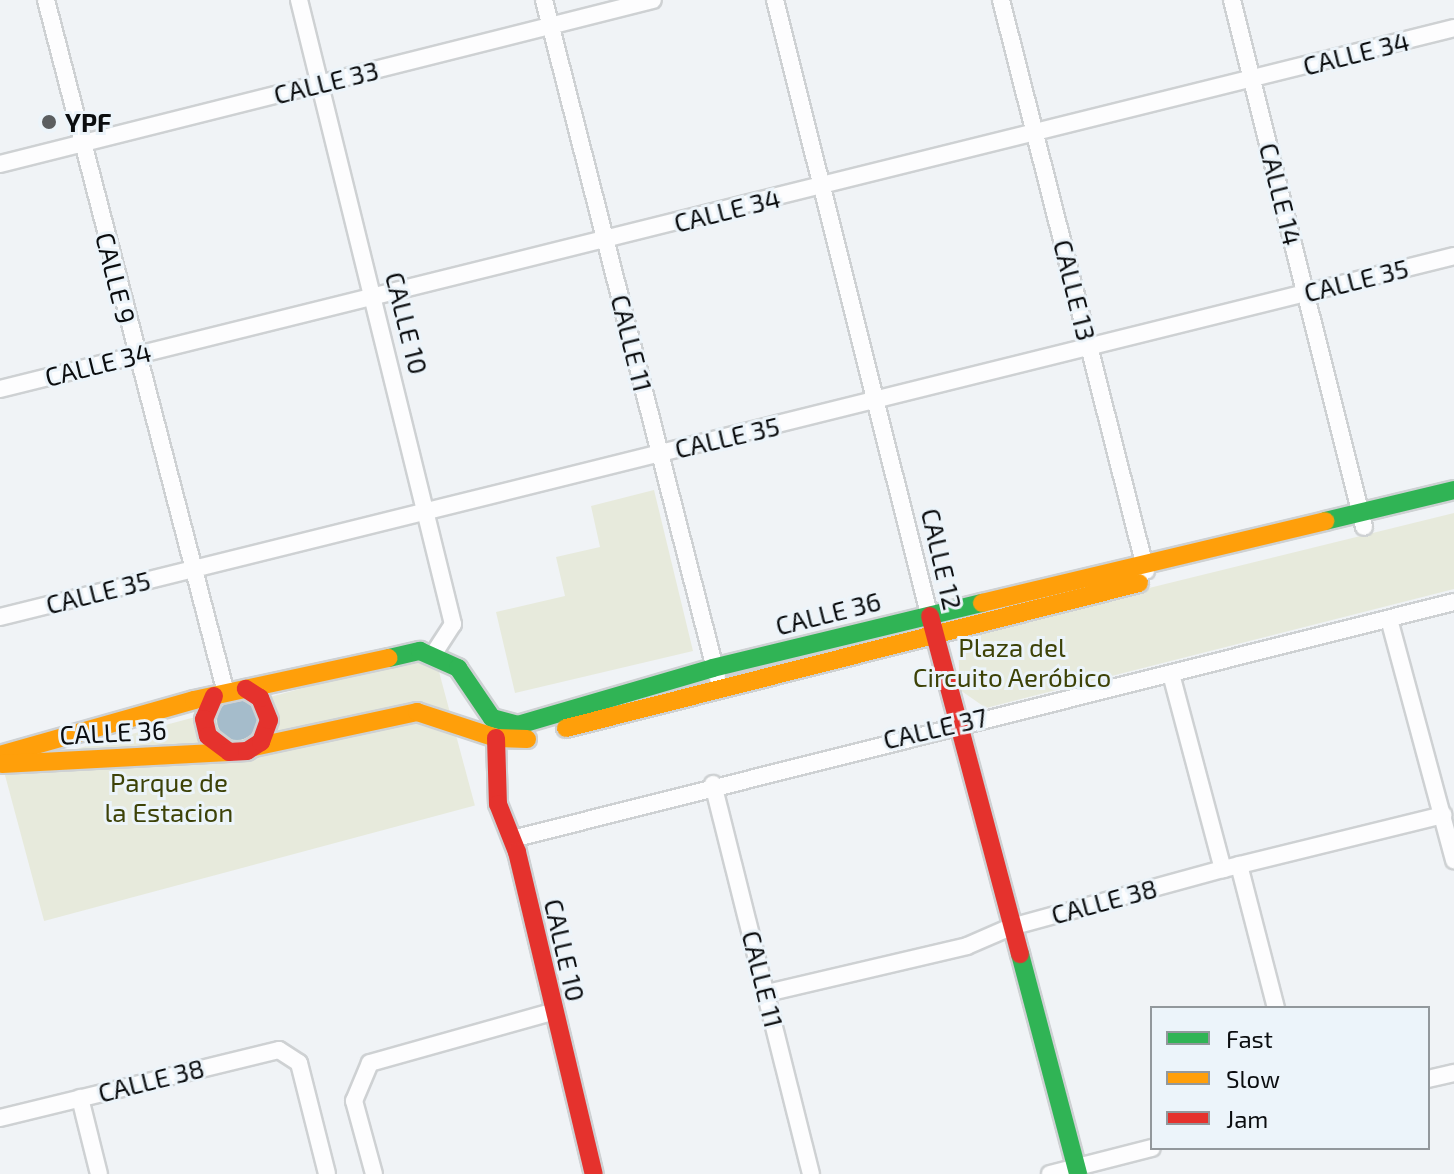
<!DOCTYPE html>
<meta charset="utf-8">
<style>
body{margin:0}
#map{position:relative;width:1454px;height:1174px;overflow:hidden;background:#f0f3f6;font-family:"Exo 2",sans-serif}
div>[style]{position:absolute}
[style*='--x']{left:calc(var(--x)*1px);top:calc(var(--y)*1px);width:calc(var(--w)*1px);rotate:calc(var(--a)*1deg)}
.green>*{inset:0;background:#e7eadc;transform-origin:0 0}
.water>*{inset:0;background:#a5bccb}
.round{border-radius:50%}
.roads{filter:drop-shadow(2px 0 #ced1d3) drop-shadow(-2px 0 #ced1d3) drop-shadow(0 2px #ced1d3) drop-shadow(0 -2px #ced1d3)}
.street>*{height:16px;margin:-8px;padding:0 8px;transform-origin:8px;border-radius:8px;background:#fdfdfe}
.fast>*{height:18px;margin:-9px;padding:0 9px;transform-origin:9px;border-radius:9px;background:#30b455}
.slow>*{height:18px;margin:-9px;padding:0 9px;transform-origin:9px;border-radius:9px;background:#ff9f0a}
.jam>*{height:18px;margin:-9px;padding:0 9px;transform-origin:9px;border-radius:9px;background:#e5322d}
.dots>*{width:22px;height:22px;translate:-50% -50%;box-sizing:border-box;border:4px solid #ecf4fa;border-radius:50%}
span{translate:-50% -50%;white-space:nowrap;text-align:center;line-height:1.15;-webkit-text-stroke:6px #ecf4fa;paint-order:stroke}
.street-label{font-size:26px;color:#0b0d0f}
.poi-label{font-size:26px;color:#0b0d0f;font-weight:700}
.left{translate:0 -50%;text-align:left}
.park-label{font-size:26px;color:#3d4207}
.legend{position:absolute;left:1150px;top:1006px;width:280px;height:144px;box-sizing:border-box;background:#ecf4fa;border:2px solid #92989c;margin:0;padding:10px 14px;list-style:none;font-size:24px;color:#0b0d0f}
.legend li{display:flex;align-items:center;gap:16px;height:40px}
.legend b{width:40px;border:2px solid #92989c}
</style>
<div id="map">
<div class="green">
<i style="clip-path:polygon(654px 490px,693px 651px,515px 693px,496px 612px,565px 596px,556px 557px,600px 547px,591px 506px)"></i>
<i style="clip-path:polygon(1454px 513px,1454px 589px,986px 708px,960px 690px,958px 644px,982px 629px)"></i>
<i style="left:434px;top:653px;width:158px;height:446px;rotate:75deg"></i>
</div>
<div class="water">
<i class="round" style="left:217px;top:700px;width:40px;height:40px"></i>
</div>
<div class="roads">
<div class="street">
<i style="--x:46;--y:0;--w:716;--a:75.44"></i>
<i style="--x:299;--y:0;--w:643;--a:76.14"></i>
<i style="--x:453;--y:624;--w:35;--a:123"></i>
<i style="--x:544;--y:0;--w:698;--a:75.65"></i>
<i style="--x:775;--y:0;--w:633;--a:75.92"></i>
<i style="--x:1001;--y:0;--w:589;--a:75.75"></i>
<i style="--x:1232;--y:0;--w:543;--a:75.94"></i>
<i style="--x:0;--y:164;--w:673;--a:-14.1"></i>
<i style="--x:0;--y:389;--w:1498;--a:-13.94"></i>
<i style="--x:0;--y:617;--w:1498;--a:-13.94"></i>
<i style="--x:1389;--y:619;--w:250;--a:74.9"></i>
<i style="--x:1171;--y:674;--w:202;--a:75.1"></i>
<i style="--x:713;--y:784;--w:402;--a:75.9"></i>
<i style="--x:512;--y:839;--w:971;--a:-14.12"></i>
<i style="--x:1239;--y:865;--w:148;--a:75.5"></i>
<i style="--x:767;--y:993;--w:205;--a:-13.2"></i>
<i style="--x:967;--y:946;--w:48;--a:-23.4"></i>
<i style="--x:1011;--y:927;--w:220;--a:-15.3"></i>
<i style="--x:1223;--y:869;--w:227;--a:-13.8"></i>
<i style="--x:1428;--y:1079;--w:27;--a:-13"></i>
<i style="--x:80;--y:1098;--w:78;--a:76"></i>
<i style="--x:0;--y:1118;--w:287;--a:-13.7"></i>
<i style="--x:279;--y:1050;--w:24;--a:33"></i>
<i style="--x:299;--y:1063;--w:114;--a:75.8"></i>
<i style="--x:374;--y:1174;--w:76;--a:-105.3"></i>
<i style="--x:354;--y:1101;--w:41;--a:-67.2"></i>
<i style="--x:370;--y:1063;--w:189;--a:-15.7"></i>
<i style="--x:1050;--y:1174;--w:105;--a:-14.3"></i>
</div>
<div class="fast">
<i style="--x:1325;--y:521;--w:133;--a:-13.5"></i>
<i style="--x:389;--y:658;--w:32;--a:-13"></i>
<i style="--x:420;--y:651;--w:42;--a:24.1"></i>
<i style="--x:458;--y:668;--w:60;--a:55.8"></i>
<i style="--x:492;--y:718;--w:27;--a:15"></i>
<i style="--x:518;--y:725;--w:203;--a:-16.3"></i>
<i style="--x:713;--y:668;--w:277;--a:-13.6"></i>
<i style="--x:1020;--y:954;--w:228;--a:75.2"></i>
</div>
<div class="slow">
<i style="--x:982;--y:603;--w:353;--a:-13.4"></i>
<i style="--x:566;--y:728;--w:591;--a:-14.2"></i>
<i style="--x:254;--y:747;--w:167;--a:-12.1"></i>
<i style="--x:417;--y:712;--w:83;--a:18.2"></i>
<i style="--x:496;--y:738;--w:31;--a:2"></i>
<i style="--x:0;--y:755;--w:202;--a:-15.8"></i>
<i style="--x:194;--y:700;--w:199;--a:-12.2"></i>
<i style="--x:2;--y:764;--w:227;--a:-3"></i>
</div>
<div class="jam">
<i style="--x:930;--y:616;--w:350;--a:75.1"></i>
<i style="--x:214;--y:696;--w:25;--a:113"></i>
<i style="--x:204;--y:719;--w:17;--a:77"></i>
<i style="--x:208;--y:736;--w:26;--a:37"></i>
<i style="--x:229;--y:752;--w:18;--a:-3"></i>
<i style="--x:247;--y:751;--w:17;--a:-33"></i>
<i style="--x:261;--y:742;--w:23;--a:-70"></i>
<i style="--x:269;--y:720;--w:24;--a:-112"></i>
<i style="--x:260;--y:698;--w:17;--a:-147"></i>
<i style="--x:496;--y:738;--w:66;--a:88.3"></i>
<i style="--x:498;--y:804;--w:52;--a:68.4"></i>
<i style="--x:517;--y:852;--w:331;--a:76.6"></i>
</div>
</div>
<div class="dots">
<i style="left:49px;top:122px;background:#5b5e60"></i>
</div>
<div class="street-label">
<span style="left:1356px;top:53px;rotate:-14deg">CALLE 34</span>
<span style="left:326px;top:82px;rotate:-14deg">CALLE 33</span>
<span style="left:1281px;top:194px;rotate:76deg">CALLE 14</span>
<span style="left:727px;top:210px;rotate:-14deg">CALLE 34</span>
<span style="left:116px;top:278px;rotate:76deg">CALLE 9</span>
<span style="left:1356px;top:280px;rotate:-14deg">CALLE 35</span>
<span style="left:1075px;top:290px;rotate:76deg">CALLE 13</span>
<span style="left:407px;top:323px;rotate:76deg">CALLE 10</span>
<span style="left:632px;top:343px;rotate:76deg">CALLE 11</span>
<span style="left:98px;top:364px;rotate:-14deg">CALLE 34</span>
<span style="left:727px;top:437px;rotate:-13deg">CALLE 35</span>
<span style="left:942px;top:559px;rotate:77deg">CALLE 12</span>
<span style="left:98px;top:592px;rotate:-14deg">CALLE 35</span>
<span style="left:828px;top:613px;rotate:-14deg">CALLE 36</span>
<span style="left:935px;top:728px;rotate:-13deg">CALLE 37</span>
<span style="left:113px;top:732px;rotate:-3deg">CALLE 36</span>
<span style="left:1104px;top:901px;rotate:-15deg">CALLE 38</span>
<span style="left:565px;top:950px;rotate:77deg">CALLE 10</span>
<span style="left:763px;top:979px;rotate:76deg">CALLE 11</span>
<span style="left:151px;top:1080px;rotate:-14deg">CALLE 38</span>
</div>
<div class="poi-label">
<span class="left" style="left:65px;top:122px">YPF</span>
</div>
<div class="park-label">
<span style="left:1012px;top:662px">Plaza del<br>Circuito Aeróbico</span>
<span style="left:169px;top:797px">Parque de<br>la Estacion</span>
</div>
<ul class="legend">
<li><b style="height:10px;background:#30b455"></b>Fast</li>
<li><b style="height:10px;background:#ff9f0a"></b>Slow</li>
<li><b style="height:10px;background:#e5322d"></b>Jam</li>
</ul>
</div>
